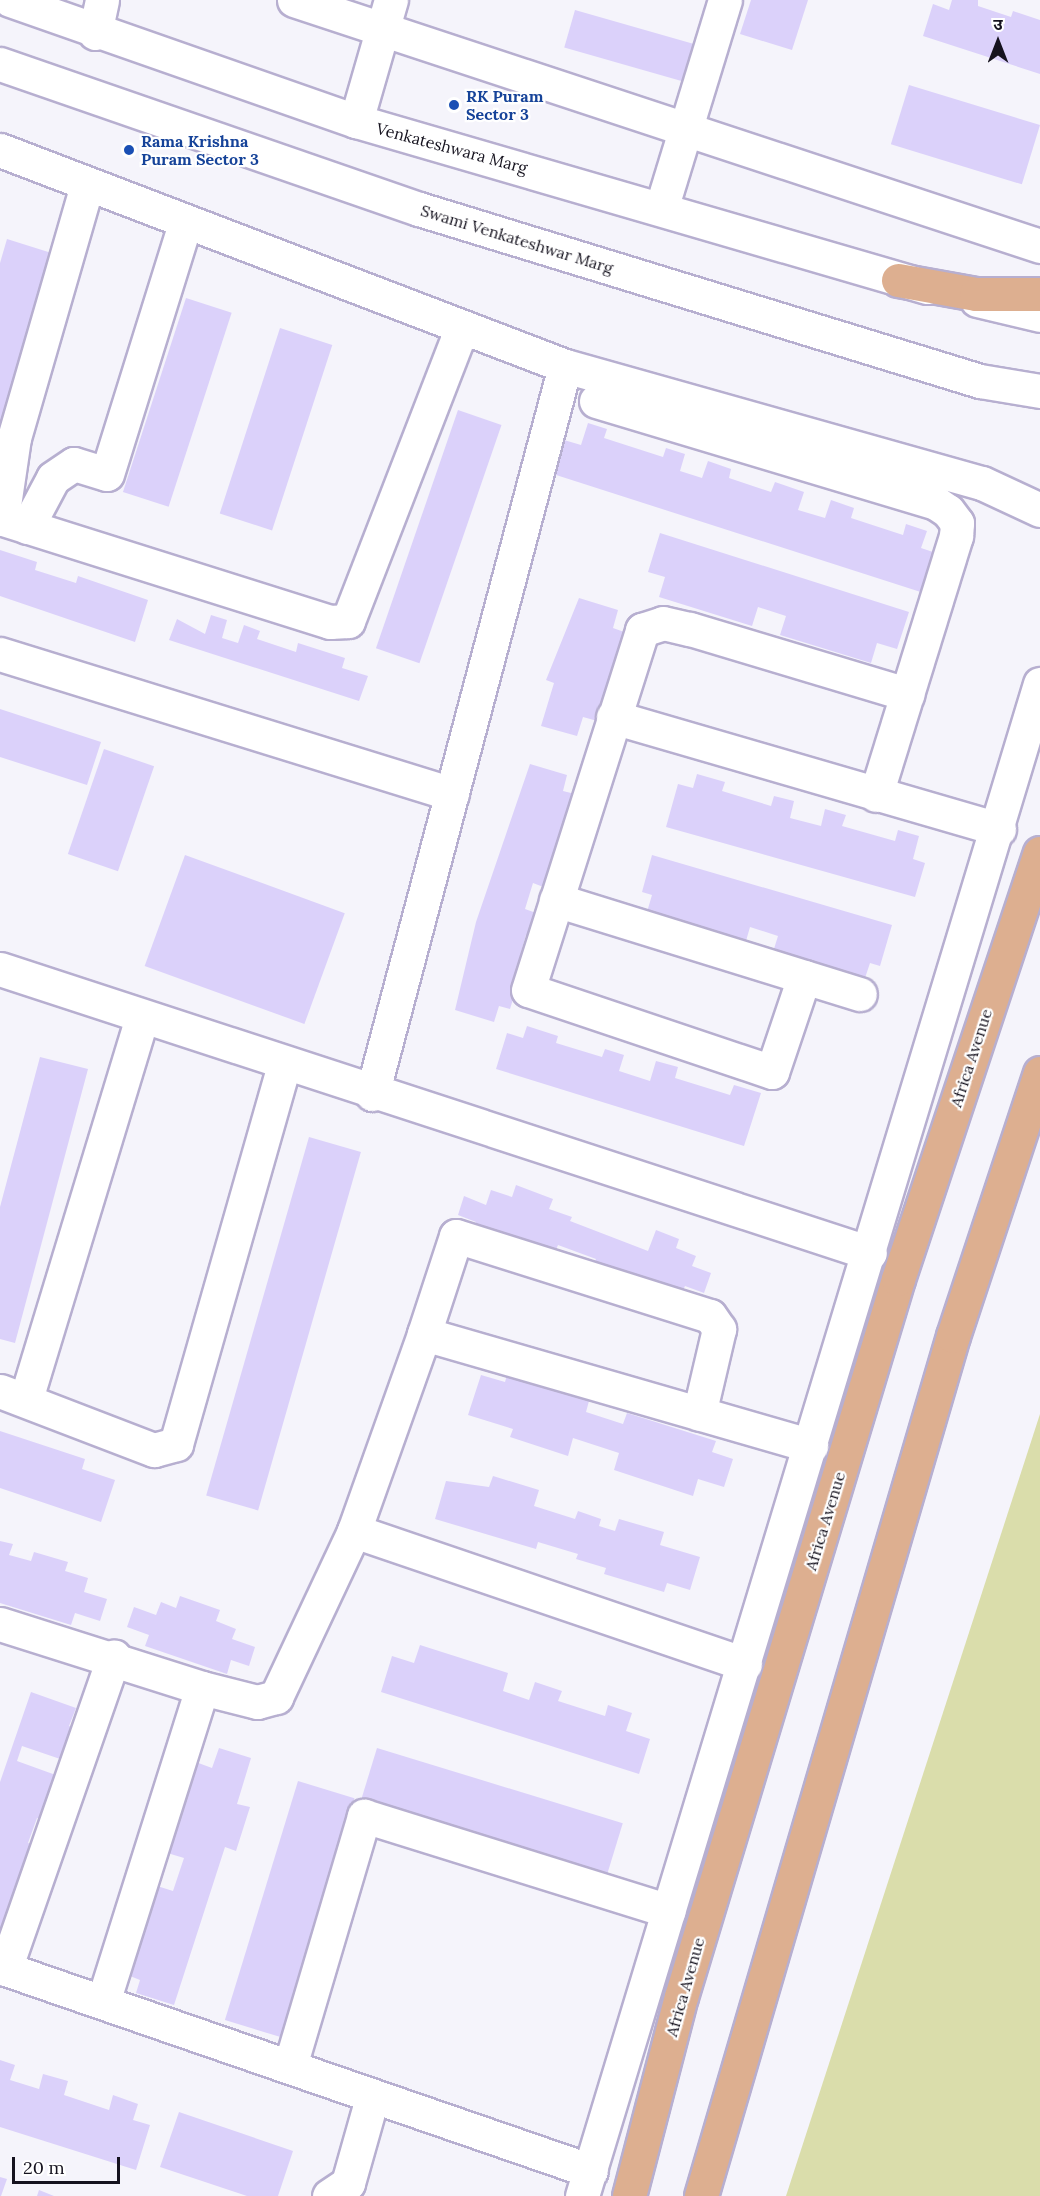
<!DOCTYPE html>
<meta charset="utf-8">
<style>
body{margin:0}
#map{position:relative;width:1040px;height:2196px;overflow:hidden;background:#f5f4fb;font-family:Lora,"Noto Sans Devanagari",serif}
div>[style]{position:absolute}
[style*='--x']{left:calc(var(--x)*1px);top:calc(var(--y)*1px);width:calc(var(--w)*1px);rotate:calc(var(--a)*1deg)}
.green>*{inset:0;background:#daddab}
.building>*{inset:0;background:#dbd1fa;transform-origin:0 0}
.roads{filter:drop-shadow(2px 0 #b7afd0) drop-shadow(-2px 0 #b7afd0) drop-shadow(0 2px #b7afd0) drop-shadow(0 -2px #b7afd0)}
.minor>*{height:33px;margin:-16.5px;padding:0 16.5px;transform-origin:16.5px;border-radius:16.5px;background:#fff}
.major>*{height:33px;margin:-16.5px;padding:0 16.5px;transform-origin:16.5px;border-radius:16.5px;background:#ddaf90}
.dots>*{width:16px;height:16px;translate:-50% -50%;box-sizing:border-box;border:3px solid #fff;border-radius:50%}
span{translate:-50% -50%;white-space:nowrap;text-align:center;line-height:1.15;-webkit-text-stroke:4.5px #fff;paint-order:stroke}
.transit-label{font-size:16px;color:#164399;font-weight:700}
.left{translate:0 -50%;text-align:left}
.street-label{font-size:16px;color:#15121e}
.north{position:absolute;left:968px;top:12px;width:60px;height:60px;-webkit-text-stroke:4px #fff;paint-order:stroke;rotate:0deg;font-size:16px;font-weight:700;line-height:24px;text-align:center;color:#15121e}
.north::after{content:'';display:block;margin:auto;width:21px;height:27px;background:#15121e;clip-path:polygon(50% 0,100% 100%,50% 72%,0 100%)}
.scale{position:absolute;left:12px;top:2157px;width:108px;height:27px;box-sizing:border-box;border:3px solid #15121e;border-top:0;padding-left:8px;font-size:18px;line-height:21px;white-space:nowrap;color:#15121e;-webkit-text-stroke:4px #fff;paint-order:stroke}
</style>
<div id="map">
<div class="green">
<i style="clip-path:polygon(1040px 1414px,1040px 2196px,786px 2196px)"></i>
</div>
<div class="building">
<i style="clip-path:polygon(751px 0,808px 0,792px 50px,740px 34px)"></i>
<i style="clip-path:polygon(952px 0,978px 0,978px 6px,1011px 17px,1013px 11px,1040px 20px,1040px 74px,923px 36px,933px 4px,949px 10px)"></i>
<i style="left:575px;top:10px;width:131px;height:39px;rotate:16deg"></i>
<i style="left:909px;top:85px;width:137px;height:62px;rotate:17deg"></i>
<i style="clip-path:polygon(7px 239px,61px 256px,0 438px,0 263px)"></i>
<i style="left:186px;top:298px;width:48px;height:204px;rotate:18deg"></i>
<i style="left:280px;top:328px;width:55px;height:195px;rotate:18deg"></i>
<i style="left:458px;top:410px;width:46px;height:252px;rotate:19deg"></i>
<i style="clip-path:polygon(588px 423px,607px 429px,604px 438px,663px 457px,666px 448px,685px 454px,680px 471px,702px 478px,708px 461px,731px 469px,729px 478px,771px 492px,775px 482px,804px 492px,798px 510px,825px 518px,831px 500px,854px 508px,851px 518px,903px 535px,906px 524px,927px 531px,921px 548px,942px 555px,930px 595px,553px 474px,564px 440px,581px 445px)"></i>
<i style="clip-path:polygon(660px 533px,909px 612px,897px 649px,877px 643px,871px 663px,780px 635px,786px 616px,758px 607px,752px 626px,659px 597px,665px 577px,648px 572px)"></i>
<i style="clip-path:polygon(0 550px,37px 562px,35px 570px,76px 583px,78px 576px,148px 600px,135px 642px,0 596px)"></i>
<i style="clip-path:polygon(579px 598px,618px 610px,613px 628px,627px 633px,601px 722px,583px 717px,577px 736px,541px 726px,554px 683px,546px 680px)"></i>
<i style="clip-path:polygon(211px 615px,227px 620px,222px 638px,238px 643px,244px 625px,260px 631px,257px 639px,296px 652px,298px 643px,345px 658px,342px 668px,368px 676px,359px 701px,169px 640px,177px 619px,205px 634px)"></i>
<i style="clip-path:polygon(0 709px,101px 742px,87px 785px,0 757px)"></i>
<i style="left:104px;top:749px;width:53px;height:111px;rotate:19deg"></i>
<i style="clip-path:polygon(530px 764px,567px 775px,563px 791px,575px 794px,546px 888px,533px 883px,525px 909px,539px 914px,532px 936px,526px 935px,521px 952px,527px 954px,510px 1009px,499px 1006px,494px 1022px,455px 1010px,476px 922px)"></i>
<i style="clip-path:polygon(697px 774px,725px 782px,722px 791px,771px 806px,774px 796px,794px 801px,790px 818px,821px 826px,825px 809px,846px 815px,842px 826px,895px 841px,898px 830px,919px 836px,913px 859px,925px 863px,915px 897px,666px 827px,678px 784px,693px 788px)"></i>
<i style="left:185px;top:855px;width:170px;height:118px;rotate:20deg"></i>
<i style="clip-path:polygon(652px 855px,892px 925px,880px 966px,870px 963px,865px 978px,773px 952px,778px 936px,750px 927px,746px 941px,647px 912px,652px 895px,642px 892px)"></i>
<i style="clip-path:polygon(527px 1026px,558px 1036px,556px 1043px,602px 1057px,605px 1049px,624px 1055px,619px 1071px,650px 1081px,656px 1061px,678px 1067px,675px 1078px,730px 1095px,734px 1085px,761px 1093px,744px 1146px,496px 1069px,507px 1033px,523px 1038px)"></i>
<i style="clip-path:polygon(40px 1057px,88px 1069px,15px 1343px,0 1339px,0 1207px)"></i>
<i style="left:309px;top:1137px;width:54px;height:373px;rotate:16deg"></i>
<i style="clip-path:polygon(516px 1185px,553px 1199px,549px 1209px,572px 1217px,570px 1221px,648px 1251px,656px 1230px,679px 1239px,676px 1248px,696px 1256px,692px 1266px,711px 1273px,704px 1293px,685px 1286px,680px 1297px,592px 1268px,596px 1259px,558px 1245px,553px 1257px,473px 1227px,476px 1222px,458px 1215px,464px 1196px,486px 1205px,491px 1190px,512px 1197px)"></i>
<i style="clip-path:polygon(481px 1375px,505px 1382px,507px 1375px,589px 1401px,586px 1412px,623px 1424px,627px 1413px,716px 1441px,712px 1452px,733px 1459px,724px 1487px,698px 1479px,693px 1496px,614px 1470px,619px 1453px,573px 1438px,568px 1456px,510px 1437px,513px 1429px,468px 1415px)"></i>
<i style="clip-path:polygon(0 1431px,85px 1459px,82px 1469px,115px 1480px,101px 1522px,0 1488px)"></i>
<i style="clip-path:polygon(493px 1476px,539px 1490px,534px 1506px,575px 1519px,578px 1511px,601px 1519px,599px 1526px,615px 1531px,619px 1519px,664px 1532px,660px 1545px,700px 1557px,690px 1590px,667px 1583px,664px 1592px,604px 1574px,606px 1568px,576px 1559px,578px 1554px,538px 1542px,536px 1549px,435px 1519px,446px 1481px,489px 1487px)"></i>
<i style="clip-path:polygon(0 1541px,13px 1544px,9px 1555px,31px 1561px,34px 1552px,68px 1562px,65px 1571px,88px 1578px,84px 1592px,107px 1599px,100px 1621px,75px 1613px,71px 1625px,0 1603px)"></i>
<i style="clip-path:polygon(180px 1596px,220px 1610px,216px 1621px,236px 1629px,232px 1639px,255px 1647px,249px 1666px,231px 1660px,227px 1674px,145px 1646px,149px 1635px,127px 1627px,134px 1607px,156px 1615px,161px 1602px,176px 1608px)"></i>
<i style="clip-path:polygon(420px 1645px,508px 1673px,503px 1691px,529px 1700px,535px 1682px,562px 1691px,558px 1701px,605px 1716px,608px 1705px,632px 1713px,626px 1731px,650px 1739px,639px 1774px,381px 1692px,392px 1656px,414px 1663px)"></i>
<i style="clip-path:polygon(31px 1692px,76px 1708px,69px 1726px,80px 1730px,69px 1762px,22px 1746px,17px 1761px,64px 1778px,48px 1822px,37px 1818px,28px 1843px,40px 1847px,0 1957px,0 1782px)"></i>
<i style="clip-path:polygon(219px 1748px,251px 1758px,237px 1804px,250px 1807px,236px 1851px,225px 1847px,174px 2005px,136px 1993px,140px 1980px,125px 1974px,154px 1885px,173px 1891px,184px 1858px,164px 1852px,193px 1761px,212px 1768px)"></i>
<i style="left:377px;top:1748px;width:257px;height:56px;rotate:17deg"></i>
<i style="left:298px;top:1781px;width:59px;height:250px;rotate:17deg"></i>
<i style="clip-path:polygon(0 2060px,15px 2065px,10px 2080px,39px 2089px,43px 2074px,68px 2081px,64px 2095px,109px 2110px,113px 2095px,138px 2104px,133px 2120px,150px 2125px,136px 2170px,0 2127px)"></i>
<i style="clip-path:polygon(179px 2112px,293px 2151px,278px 2196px,247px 2196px,160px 2167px)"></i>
<i style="clip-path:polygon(0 2177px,7px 2179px,1px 2196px,0 2196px)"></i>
<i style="clip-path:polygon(39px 2190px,54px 2196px,37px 2196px)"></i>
</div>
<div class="roads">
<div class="minor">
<i style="--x:10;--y:0;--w:367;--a:19.3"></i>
<i style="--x:356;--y:121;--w:595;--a:16.21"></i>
<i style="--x:294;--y:0;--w:786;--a:18.25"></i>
<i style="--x:95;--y:33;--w:34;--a:-78"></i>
<i style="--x:0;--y:64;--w:443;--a:19.1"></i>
<i style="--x:419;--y:209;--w:587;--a:17.05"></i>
<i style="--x:980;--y:381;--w:61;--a:9.5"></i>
<i style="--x:356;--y:121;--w:126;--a:-73.9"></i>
<i style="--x:0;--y:150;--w:605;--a:20.92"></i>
<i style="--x:565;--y:366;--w:433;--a:15.7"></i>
<i style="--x:982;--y:483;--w:64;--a:25"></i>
<i style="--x:662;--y:206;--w:215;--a:-73"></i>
<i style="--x:977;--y:300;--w:65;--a:13.4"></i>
<i style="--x:596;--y:401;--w:355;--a:16.7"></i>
<i style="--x:936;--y:503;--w:14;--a:34"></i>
<i style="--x:948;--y:511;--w:15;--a:53"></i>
<i style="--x:957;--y:523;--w:13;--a:94"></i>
<i style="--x:956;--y:536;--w:271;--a:107.2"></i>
<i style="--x:0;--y:518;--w:346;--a:17.5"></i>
<i style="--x:330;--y:622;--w:18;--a:-3"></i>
<i style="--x:348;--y:621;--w:313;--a:-68.8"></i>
<i style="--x:2;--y:519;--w:82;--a:-81.6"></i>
<i style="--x:14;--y:438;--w:263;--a:-73.9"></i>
<i style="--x:27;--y:527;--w:55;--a:-62"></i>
<i style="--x:53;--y:478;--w:25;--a:-34"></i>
<i style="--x:74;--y:464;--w:34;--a:17"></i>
<i style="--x:107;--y:474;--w:263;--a:-72.7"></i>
<i style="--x:0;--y:654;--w:473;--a:17.2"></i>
<i style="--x:613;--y:717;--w:402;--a:16.2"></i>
<i style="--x:556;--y:900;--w:318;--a:17.2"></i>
<i style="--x:0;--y:969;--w:915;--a:18.08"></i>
<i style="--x:804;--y:977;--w:100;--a:108.6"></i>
<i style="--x:772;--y:1072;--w:257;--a:-161.4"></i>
<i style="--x:528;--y:990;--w:378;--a:-72.4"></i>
<i style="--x:642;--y:630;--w:22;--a:-18"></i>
<i style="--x:663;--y:623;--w:28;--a:13"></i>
<i style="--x:690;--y:629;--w:227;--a:16.7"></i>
<i style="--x:372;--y:1094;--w:753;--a:-75.15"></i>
<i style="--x:424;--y:1334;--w:103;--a:-71.9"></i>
<i style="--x:456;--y:1236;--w:266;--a:17.5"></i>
<i style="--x:710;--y:1316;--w:16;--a:55"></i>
<i style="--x:719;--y:1329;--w:87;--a:103.2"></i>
<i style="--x:0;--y:1391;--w:165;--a:21"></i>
<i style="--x:154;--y:1450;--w:23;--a:-15"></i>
<i style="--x:176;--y:1444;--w:393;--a:-74.1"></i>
<i style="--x:26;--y:1399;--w:399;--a:-73.1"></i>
<i style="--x:354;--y:1531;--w:413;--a:18.8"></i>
<i style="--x:0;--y:1624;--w:212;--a:17.6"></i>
<i style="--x:202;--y:1688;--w:57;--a:14.3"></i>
<i style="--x:257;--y:1702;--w:20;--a:-15"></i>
<i style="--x:276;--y:1697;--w:183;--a:-64.8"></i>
<i style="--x:354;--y:1531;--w:209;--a:-70.4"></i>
<i style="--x:424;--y:1334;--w:403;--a:16.1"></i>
<i style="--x:0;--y:1967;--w:625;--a:19.04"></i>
<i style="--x:5;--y:1969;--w:331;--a:-70.8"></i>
<i style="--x:103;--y:2002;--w:329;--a:-72.5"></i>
<i style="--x:290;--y:2066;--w:261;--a:-73.5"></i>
<i style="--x:364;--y:1816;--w:319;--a:17.3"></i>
<i style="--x:329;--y:2196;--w:23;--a:-34"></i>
<i style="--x:348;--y:2183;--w:88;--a:-74.2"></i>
<i style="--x:582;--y:2196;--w:1580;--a:-73.15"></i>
</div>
<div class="major">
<i style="--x:898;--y:280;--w:79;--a:10.2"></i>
<i style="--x:976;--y:294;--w:64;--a:0"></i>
<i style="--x:629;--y:2196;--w:206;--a:-75.4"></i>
<i style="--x:681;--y:1997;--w:750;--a:-73.18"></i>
<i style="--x:898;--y:1279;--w:449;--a:-71.6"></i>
<i style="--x:701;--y:2196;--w:896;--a:-73.67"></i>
<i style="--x:953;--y:1336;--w:277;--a:-71.7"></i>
</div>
</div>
<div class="dots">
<i style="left:454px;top:105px;background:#1a4fb4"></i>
<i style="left:129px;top:150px;background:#1a4fb4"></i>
</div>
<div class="transit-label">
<span class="left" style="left:466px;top:105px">RK Puram<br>Sector 3</span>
<span class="left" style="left:141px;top:150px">Rama Krishna<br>Puram Sector 3</span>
</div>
<div class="street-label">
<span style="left:452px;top:148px;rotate:15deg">Venkateshwara Marg</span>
<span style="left:517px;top:239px;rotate:17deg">Swami Venkateshwar Marg</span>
<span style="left:971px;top:1058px;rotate:-72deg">Africa Avenue</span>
<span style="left:825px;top:1521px;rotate:-73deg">Africa Avenue</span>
<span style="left:685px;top:1987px;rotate:-74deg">Africa Avenue</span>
</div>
<div class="north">उ</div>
<div class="scale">20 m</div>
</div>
